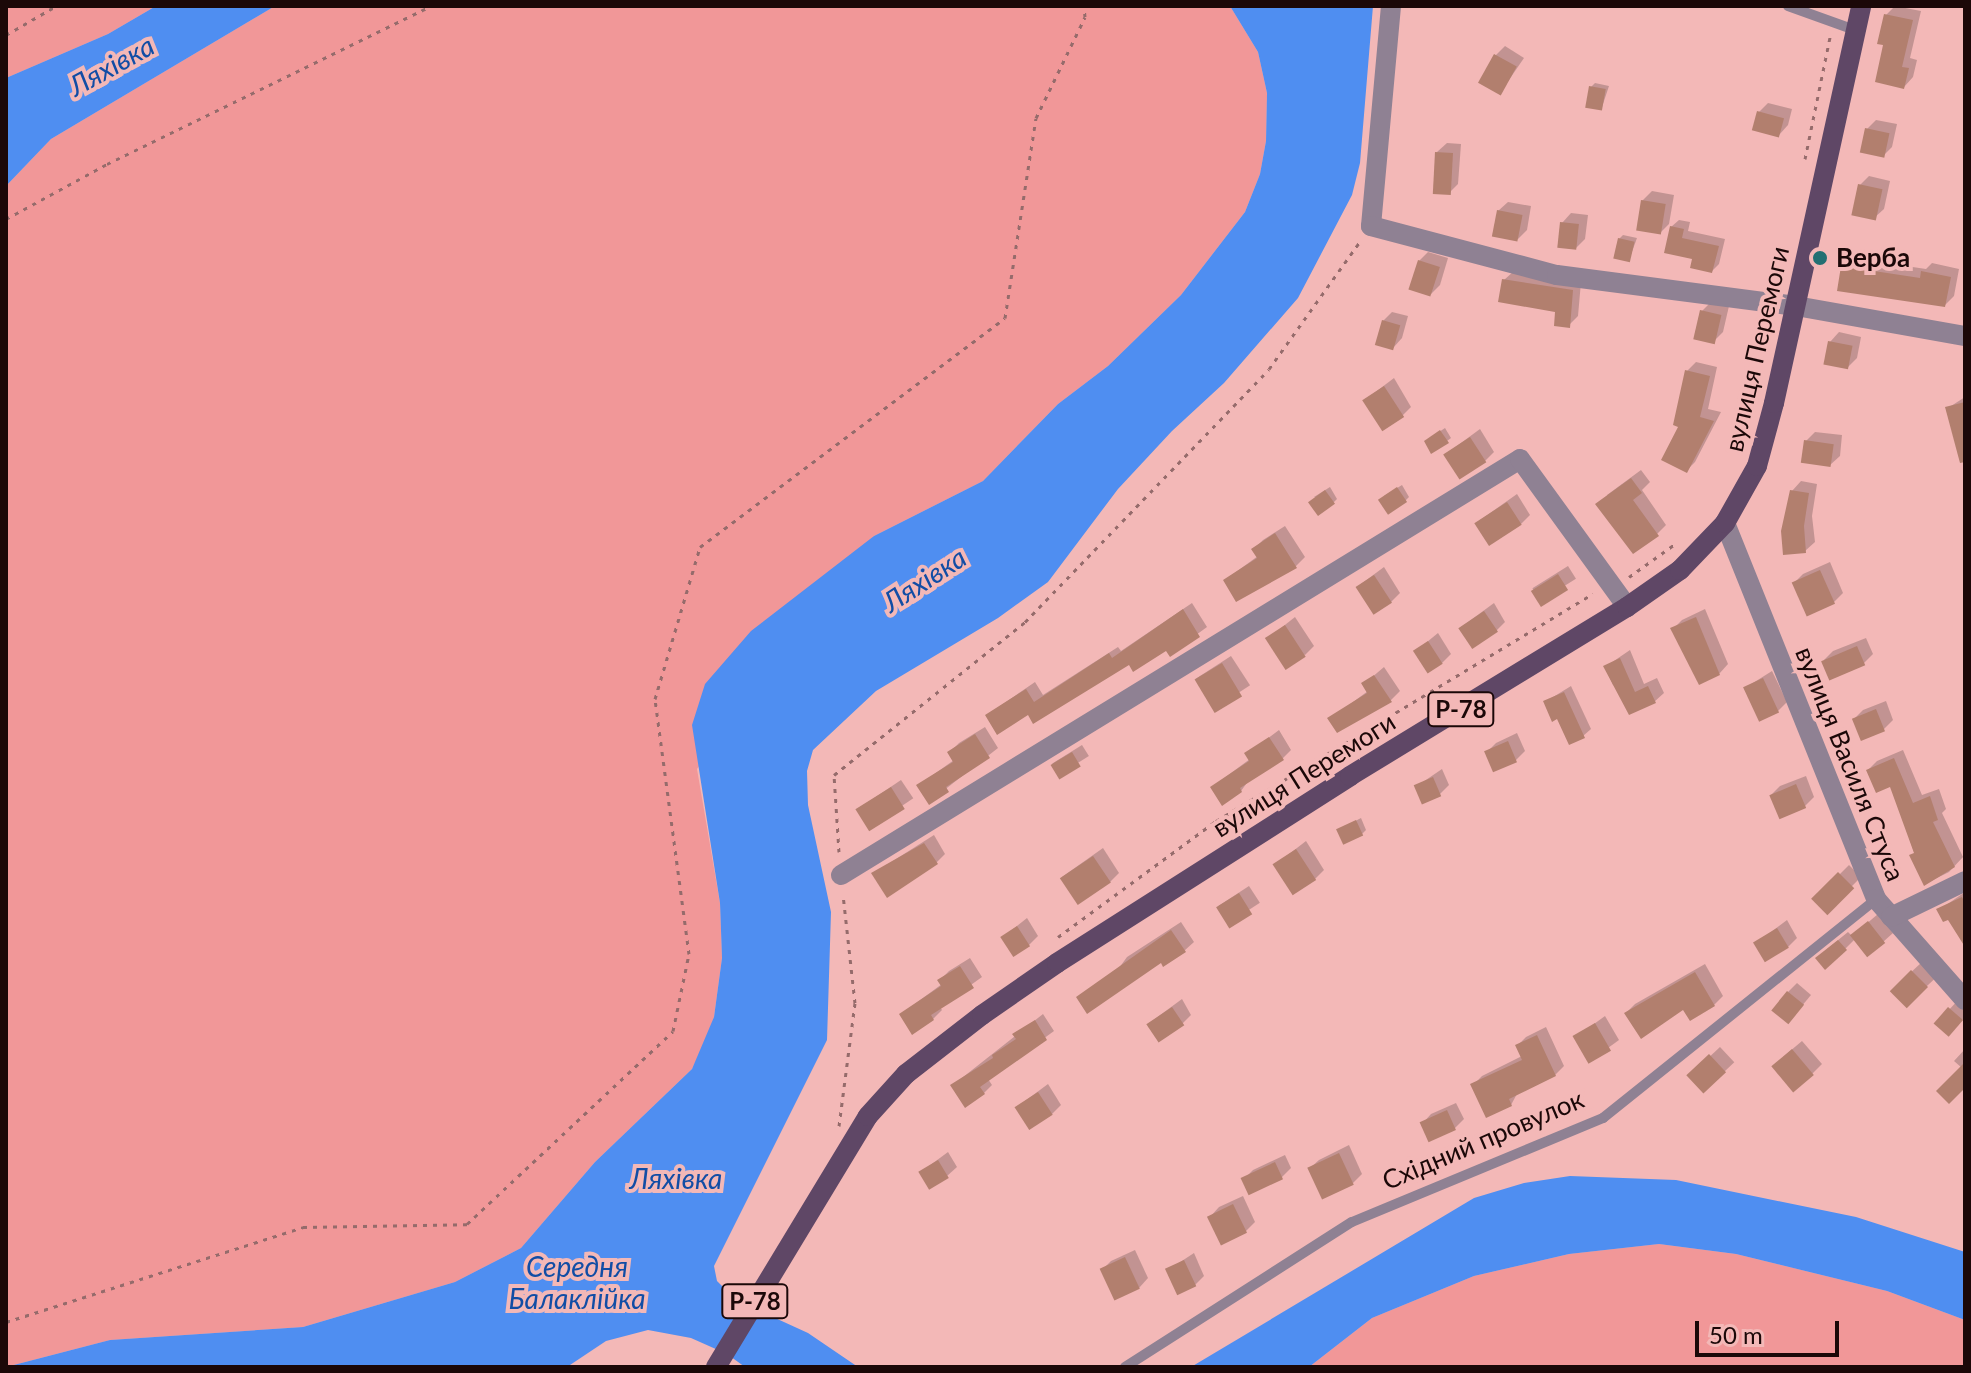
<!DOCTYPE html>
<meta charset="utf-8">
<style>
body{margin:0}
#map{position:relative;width:1971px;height:1373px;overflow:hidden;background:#f3b8b7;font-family:Lato,sans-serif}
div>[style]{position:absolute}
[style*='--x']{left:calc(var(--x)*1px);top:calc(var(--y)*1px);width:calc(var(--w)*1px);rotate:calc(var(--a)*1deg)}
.green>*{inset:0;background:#f19798}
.water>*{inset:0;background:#4f8ef1}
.shadow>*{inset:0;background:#0003;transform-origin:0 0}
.building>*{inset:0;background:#b27f6e;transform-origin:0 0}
.path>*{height:3px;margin-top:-1.5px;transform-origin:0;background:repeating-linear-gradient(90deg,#956b6b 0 4px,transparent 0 10px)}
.lane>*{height:10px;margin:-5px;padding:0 5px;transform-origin:5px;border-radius:5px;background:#8f8193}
.street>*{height:20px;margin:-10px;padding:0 10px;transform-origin:10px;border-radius:10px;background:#8f8193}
.primary>*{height:20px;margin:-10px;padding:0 10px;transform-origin:10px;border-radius:10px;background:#5f4766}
.dots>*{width:22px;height:22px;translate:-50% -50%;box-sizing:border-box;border:4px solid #f3b8b7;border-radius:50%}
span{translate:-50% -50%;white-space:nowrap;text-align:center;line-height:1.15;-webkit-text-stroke:8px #f3b8b7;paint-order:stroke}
.shield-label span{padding:2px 6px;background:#f3b8b7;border:2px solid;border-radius:6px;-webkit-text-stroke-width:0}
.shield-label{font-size:24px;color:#1b0808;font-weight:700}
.poi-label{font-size:26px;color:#1b0808;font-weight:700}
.left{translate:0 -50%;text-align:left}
.street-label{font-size:26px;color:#1b0808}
.water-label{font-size:28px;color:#114da5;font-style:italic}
.frame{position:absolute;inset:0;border:8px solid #1b0808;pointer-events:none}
.scale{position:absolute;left:1695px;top:1321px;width:144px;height:36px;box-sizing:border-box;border:4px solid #1b0808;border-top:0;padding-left:10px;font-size:24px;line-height:28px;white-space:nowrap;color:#1b0808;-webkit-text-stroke:6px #f3b8b7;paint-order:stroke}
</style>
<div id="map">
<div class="green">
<i style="clip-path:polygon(6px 6px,156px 6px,108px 34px,6px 78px)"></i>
<i style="clip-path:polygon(275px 6px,1230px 6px,1258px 52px,1267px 93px,1266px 141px,1260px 174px,1245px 212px,1181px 295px,1108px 366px,1058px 404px,983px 481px,874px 536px,697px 769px,720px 903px,722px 958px,714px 1017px,706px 1042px,692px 1069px,595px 1162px,521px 1248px,455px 1282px,303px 1327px,110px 1340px,6px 1367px,6px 186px,51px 139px)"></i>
<i style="clip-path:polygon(1659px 1244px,1736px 1254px,1887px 1291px,1965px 1320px,1965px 1367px,1309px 1367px,1372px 1318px,1474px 1276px,1569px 1254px)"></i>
</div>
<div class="water">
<i style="clip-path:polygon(156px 6px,275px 6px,51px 139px,6px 186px,6px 78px,108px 34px)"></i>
<i style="clip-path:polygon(1230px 6px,1373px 6px,1360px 163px,1352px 195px,1298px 298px,1224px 383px,1172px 431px,1118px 489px,1048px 582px,998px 618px,876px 691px,813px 750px,807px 771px,808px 805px,831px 912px,827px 1040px,714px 1266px,717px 1281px,736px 1300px,808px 1333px,858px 1367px,745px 1367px,727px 1354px,691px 1338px,648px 1330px,606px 1341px,567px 1367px,6px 1367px,110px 1340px,303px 1327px,455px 1282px,521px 1248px,595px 1162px,692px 1069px,714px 1017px,722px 958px,720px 903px,692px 725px,705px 684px,751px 631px,874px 536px,983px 481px,1058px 404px,1108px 366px,1181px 295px,1245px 212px,1260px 174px,1266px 141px,1267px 93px,1258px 52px)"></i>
<i style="clip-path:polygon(1570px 1176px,1676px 1180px,1856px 1217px,1965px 1252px,1965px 1320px,1887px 1291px,1736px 1254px,1659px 1244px,1569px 1254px,1474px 1276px,1372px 1318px,1309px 1367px,1191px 1367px,1474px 1198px,1524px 1183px)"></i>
</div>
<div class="shadow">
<i style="clip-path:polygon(1895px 6px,1921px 11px,1910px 58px,1917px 60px,1913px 77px,1904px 87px,1885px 44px,1886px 15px)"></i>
<i style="clip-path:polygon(1505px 46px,1524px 58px,1500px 93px,1496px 55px)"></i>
<i style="clip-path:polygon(1595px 83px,1609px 86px,1601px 110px,1591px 87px)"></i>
<i style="clip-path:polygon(1768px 103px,1792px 109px,1788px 125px,1779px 135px,1759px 112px)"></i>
<i style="clip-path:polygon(1876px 120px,1897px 124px,1892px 147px,1883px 156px,1867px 129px)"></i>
<i style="clip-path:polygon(1447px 143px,1461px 144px,1458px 184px,1449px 193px,1437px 152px)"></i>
<i style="clip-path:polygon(1869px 176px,1890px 181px,1884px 209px,1874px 218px,1860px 185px)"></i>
<i style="clip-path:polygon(1652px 191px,1674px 195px,1669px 224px,1660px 233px,1642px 201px)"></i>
<i style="clip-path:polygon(1508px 202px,1531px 206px,1527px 230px,1518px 239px,1498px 211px)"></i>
<i style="clip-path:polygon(1571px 213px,1588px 215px,1585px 239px,1576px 248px,1562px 223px)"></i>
<i style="clip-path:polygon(1679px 220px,1690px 222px,1688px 231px,1725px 239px,1719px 264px,1712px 271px,1694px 257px,1671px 227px)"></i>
<i style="clip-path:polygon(1623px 235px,1637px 238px,1629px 260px,1619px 239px)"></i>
<i style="clip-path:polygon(1428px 252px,1448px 258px,1440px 285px,1431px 294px,1419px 261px)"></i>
<i style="clip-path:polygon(1852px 258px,1926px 269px,1932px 263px,1959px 269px,1954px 296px,1945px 305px,1843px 267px)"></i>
<i style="clip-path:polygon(1514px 271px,1581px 282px,1578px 316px,1569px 325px,1557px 310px,1504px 280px)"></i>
<i style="clip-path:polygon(1711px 302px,1729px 306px,1723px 332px,1714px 341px,1702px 311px)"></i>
<i style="clip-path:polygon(1392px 312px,1408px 316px,1402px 338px,1393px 348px,1383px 321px)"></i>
<i style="clip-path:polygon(1839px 332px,1861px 337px,1857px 358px,1848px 367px,1830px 342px)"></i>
<i style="clip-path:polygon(1696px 362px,1717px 367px,1708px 409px,1721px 412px,1695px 462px,1686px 471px,1681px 425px,1687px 371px)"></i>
<i style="clip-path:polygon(1394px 378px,1411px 407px,1402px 416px,1365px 400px)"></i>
<i style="clip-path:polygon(1965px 397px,1965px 433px,1948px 408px)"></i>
<i style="clip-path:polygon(1445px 428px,1451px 438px,1447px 441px,1430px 438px)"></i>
<i style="clip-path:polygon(1480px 429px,1494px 452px,1485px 461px,1446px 454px)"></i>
<i style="clip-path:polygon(1815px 432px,1842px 435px,1840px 456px,1830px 465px,1806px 441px)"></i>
<i style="clip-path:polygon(1641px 470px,1650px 482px,1642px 490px,1666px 525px,1657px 534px,1607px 495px)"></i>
<i style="clip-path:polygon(1801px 481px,1817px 484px,1812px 516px,1815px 542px,1805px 551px,1792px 491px)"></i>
<i style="clip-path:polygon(1402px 485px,1409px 497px,1405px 501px,1384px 496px)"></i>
<i style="clip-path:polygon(1330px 487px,1337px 499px,1333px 503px,1314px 497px)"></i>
<i style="clip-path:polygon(1517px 494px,1530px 515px,1521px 524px,1476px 523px)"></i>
<i style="clip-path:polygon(1285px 526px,1305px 557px,1296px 566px,1225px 580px,1258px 556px,1254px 549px,1263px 540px)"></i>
<i style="clip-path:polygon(1830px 562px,1843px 593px,1834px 602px,1794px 583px,1803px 574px)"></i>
<i style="left:1568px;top:566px;width:15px;height:42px;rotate:58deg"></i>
<i style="clip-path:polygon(1384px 567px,1400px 593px,1391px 602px,1357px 587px)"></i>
<i style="clip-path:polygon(1192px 603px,1207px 627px,1170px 654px,1167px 648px,1129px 662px,1028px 712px,987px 715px,1035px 682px,1043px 695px,1118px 647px,1121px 651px)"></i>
<i style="clip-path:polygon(1494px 603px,1505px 622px,1496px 631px,1460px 628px)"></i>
<i style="clip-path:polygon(1705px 609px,1728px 664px,1719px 674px,1673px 629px,1682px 620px)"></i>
<i style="clip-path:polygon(1295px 617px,1314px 646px,1305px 655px,1267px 639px)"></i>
<i style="clip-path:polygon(1438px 633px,1451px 654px,1442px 663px,1416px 651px)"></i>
<i style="clip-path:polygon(1866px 638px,1873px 654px,1864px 663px,1824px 660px,1833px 651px)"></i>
<i style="clip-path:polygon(1630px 650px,1644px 684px,1657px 678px,1664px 693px,1654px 702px,1613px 685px,1605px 667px)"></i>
<i style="left:1231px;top:656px;width:35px;height:42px;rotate:57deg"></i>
<i style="clip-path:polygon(1384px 667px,1400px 691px,1391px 700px,1330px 719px,1368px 691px,1364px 684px)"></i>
<i style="clip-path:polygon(1772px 671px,1787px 702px,1778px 711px,1745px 688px)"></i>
<i style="clip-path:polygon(1571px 686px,1591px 729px,1583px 736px,1545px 702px)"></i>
<i style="clip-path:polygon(1886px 701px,1893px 720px,1884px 729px,1854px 719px,1863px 710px)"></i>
<i style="clip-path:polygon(985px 727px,998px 748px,929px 802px,919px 785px,954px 760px,950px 752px,959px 743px)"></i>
<i style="clip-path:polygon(1279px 730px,1291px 750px,1282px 759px,1249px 780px,1241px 791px,1212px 787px,1250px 759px,1247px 754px)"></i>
<i style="clip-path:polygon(1517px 733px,1525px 751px,1516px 760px,1494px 770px,1487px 752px,1496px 743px)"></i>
<i style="left:1082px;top:745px;width:13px;height:35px;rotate:58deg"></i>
<i style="clip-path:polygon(1903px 750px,1922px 795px,1939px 789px,1946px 809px,1942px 813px,1963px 857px,1949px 872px,1925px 884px,1891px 785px,1868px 770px,1877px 761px)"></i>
<i style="clip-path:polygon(1442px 769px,1449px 785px,1440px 794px,1417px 786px)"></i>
<i style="clip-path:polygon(1806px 776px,1814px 797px,1805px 806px,1771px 795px,1780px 786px)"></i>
<i style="left:901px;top:780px;width:22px;height:52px;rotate:56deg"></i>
<i style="clip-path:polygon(1361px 818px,1366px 830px,1362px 834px,1338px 830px)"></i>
<i style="clip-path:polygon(934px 835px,945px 854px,936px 863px,874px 873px)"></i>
<i style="clip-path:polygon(1306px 841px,1324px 870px,1315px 879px,1275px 865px)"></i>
<i style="clip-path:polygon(1103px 848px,1119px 873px,1110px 882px,1062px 877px)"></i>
<i style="left:1849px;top:865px;width:17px;height:49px;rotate:45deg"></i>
<i style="left:1249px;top:886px;width:20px;height:37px;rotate:57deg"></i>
<i style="clip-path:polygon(1965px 892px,1965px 944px,1949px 917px,1939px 910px)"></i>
<i style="clip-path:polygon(1878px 914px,1893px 933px,1883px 942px,1855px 939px,1845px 949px,1827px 949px,1848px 932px,1852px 936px)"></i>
<i style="clip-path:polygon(1027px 918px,1038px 936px,1029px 945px,1003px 937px)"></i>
<i style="clip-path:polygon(1787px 920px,1797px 938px,1788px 947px,1756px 943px)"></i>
<i style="clip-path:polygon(1181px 922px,1194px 942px,1184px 951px,1078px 997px,1119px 968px,1127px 957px)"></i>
<i style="clip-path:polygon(970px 958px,982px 977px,940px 1007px,942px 1010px,933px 1019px,901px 1014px,942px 984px,940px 980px,949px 971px)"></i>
<i style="left:1922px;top:962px;width:21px;height:41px;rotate:47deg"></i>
<i style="clip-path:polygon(1705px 964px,1723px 996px,1714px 1005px,1626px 1013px,1635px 1004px)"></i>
<i style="clip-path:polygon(1797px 983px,1811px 995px,1796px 1013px,1788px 992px)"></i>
<i style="clip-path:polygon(1182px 999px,1191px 1015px,1182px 1024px,1148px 1024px)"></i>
<i style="clip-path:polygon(1959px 999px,1965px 1005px,1965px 1017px,1949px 1034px,1936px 1024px)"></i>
<i style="clip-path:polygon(1043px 1014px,1054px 1031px,988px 1079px,992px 1085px,984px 1093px,953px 1085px)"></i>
<i style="clip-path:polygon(1605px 1016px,1619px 1040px,1590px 1061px,1576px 1037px)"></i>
<i style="clip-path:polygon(1546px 1027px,1564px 1066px,1555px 1075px,1518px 1092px,1511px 1105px,1473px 1085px,1482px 1076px,1522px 1056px,1517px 1046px,1526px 1037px)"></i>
<i style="clip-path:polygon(1802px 1041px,1822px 1064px,1812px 1074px,1783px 1057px)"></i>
<i style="left:1720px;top:1047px;width:21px;height:42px;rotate:47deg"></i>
<i style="clip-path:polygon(1965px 1049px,1965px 1084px,1962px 1068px,1954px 1061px)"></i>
<i style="clip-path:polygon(1048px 1084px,1061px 1105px,1052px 1114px,1017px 1107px)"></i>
<i style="clip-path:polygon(1456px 1103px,1464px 1119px,1455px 1128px,1422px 1124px,1431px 1114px)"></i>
<i style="clip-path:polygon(1349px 1145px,1362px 1174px,1353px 1183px,1309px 1169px,1319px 1160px)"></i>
<i style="clip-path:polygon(948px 1152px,957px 1167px,947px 1176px,921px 1172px)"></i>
<i style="clip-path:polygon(1285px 1155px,1291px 1168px,1282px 1177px,1244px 1179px,1253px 1170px)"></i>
<i style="clip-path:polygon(1243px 1196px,1255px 1222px,1246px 1231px,1210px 1217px,1219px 1207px)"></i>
<i style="clip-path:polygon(1135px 1250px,1148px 1278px,1139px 1288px,1102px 1270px,1111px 1261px)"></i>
<i style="clip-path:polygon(1194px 1253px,1204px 1276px,1195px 1285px,1168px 1270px)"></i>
</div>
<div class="building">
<i style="clip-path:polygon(1884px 14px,1913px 20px,1902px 67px,1909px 68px,1904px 89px,1875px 82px,1883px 45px,1877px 44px)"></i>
<i style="left:1494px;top:54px;width:26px;height:33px;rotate:29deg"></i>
<i style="left:1589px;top:86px;width:17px;height:22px;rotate:10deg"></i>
<i style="left:1757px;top:111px;width:28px;height:20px;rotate:15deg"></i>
<i style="left:1865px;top:128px;width:25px;height:25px;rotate:12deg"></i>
<i style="left:1435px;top:152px;width:18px;height:42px;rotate:3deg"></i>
<i style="left:1858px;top:184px;width:25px;height:32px;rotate:12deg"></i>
<i style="left:1641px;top:200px;width:25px;height:31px;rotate:9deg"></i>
<i style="left:1497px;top:210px;width:26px;height:27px;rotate:11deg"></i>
<i style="left:1560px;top:222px;width:19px;height:26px;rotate:6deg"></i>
<i style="clip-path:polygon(1670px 226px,1684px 229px,1682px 238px,1719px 246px,1712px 273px,1690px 268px,1692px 259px,1664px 253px)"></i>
<i style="left:1618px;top:238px;width:17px;height:21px;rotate:13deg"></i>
<i style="left:1418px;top:260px;width:23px;height:31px;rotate:18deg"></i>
<i style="clip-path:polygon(1841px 266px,1920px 278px,1921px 271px,1951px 277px,1945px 307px,1837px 291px)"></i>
<i style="clip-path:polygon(1502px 279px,1573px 290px,1570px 328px,1554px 326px,1555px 312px,1498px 302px)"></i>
<i style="left:1700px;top:310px;width:22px;height:30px;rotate:13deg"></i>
<i style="left:1382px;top:320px;width:19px;height:26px;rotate:16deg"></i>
<i style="left:1828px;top:341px;width:25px;height:24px;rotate:11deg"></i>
<i style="clip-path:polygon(1685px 370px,1710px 376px,1700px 417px,1714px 421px,1687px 473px,1661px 460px,1678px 427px,1673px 425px)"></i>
<i style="left:1384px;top:386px;width:37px;height:26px;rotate:57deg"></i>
<i style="clip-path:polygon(1965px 402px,1965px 462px,1960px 463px,1945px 407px)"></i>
<i style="clip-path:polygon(1440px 430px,1449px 443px,1431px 454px,1424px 441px)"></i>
<i style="left:1470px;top:437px;width:30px;height:32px;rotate:57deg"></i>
<i style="left:1804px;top:440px;width:30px;height:23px;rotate:8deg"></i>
<i style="clip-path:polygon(1631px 478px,1642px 493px,1633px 500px,1659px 536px,1633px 554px,1595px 504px)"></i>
<i style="left:1397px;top:487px;width:18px;height:23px;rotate:56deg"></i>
<i style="left:1325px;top:490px;width:17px;height:21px;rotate:54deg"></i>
<i style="clip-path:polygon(1790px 490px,1809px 493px,1804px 526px,1806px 553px,1783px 555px,1781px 531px)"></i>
<i style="left:1507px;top:502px;width:27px;height:39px;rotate:57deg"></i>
<i style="clip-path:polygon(1275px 533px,1297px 568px,1236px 602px,1223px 580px,1257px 558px,1251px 549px)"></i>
<i style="left:1820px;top:570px;width:37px;height:31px;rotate:66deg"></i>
<i style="left:1558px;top:574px;width:19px;height:32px;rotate:58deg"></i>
<i style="left:1374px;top:575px;width:33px;height:22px;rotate:57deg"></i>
<i style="clip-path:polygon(1183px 609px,1200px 637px,1170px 657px,1166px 651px,1133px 672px,1129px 665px,1033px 724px,1028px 715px,997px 735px,985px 715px,1026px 689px,1034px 702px,1109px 653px,1112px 658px)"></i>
<i style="left:1484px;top:611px;width:25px;height:31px;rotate:56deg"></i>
<i style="clip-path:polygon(1696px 617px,1720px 675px,1699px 685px,1670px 628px)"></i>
<i style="left:1285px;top:625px;width:38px;height:24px;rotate:57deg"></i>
<i style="left:1428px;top:641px;width:27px;height:18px;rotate:57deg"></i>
<i style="left:1857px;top:646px;width:21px;height:39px;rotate:67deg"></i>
<i style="clip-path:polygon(1620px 658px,1635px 692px,1648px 686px,1656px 703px,1629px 715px,1603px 666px)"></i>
<i style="left:1222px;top:663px;width:39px;height:32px;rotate:59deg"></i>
<i style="clip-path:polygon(1374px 675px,1392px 702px,1337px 733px,1327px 718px,1367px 693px,1361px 683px)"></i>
<i style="left:1763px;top:678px;width:38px;height:22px;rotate:65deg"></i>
<i style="clip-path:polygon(1564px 692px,1585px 738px,1569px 745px,1557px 719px,1552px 722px,1543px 701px)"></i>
<i style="left:1876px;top:709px;width:24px;height:26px;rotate:68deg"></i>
<i style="clip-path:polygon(975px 734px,990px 758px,946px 787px,949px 792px,929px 805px,916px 785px,953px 762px,947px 752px)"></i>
<i style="clip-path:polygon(1269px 737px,1284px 760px,1240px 788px,1242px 792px,1222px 806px,1210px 787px,1249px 761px,1244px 753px)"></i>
<i style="left:1508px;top:741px;width:23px;height:26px;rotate:67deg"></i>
<i style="left:1072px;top:752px;width:17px;height:25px;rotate:59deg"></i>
<i style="clip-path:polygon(1894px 758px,1913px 803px,1930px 796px,1938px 820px,1933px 822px,1955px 867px,1924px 886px,1909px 855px,1914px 853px,1890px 787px,1876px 793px,1866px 770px)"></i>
<i style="left:1433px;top:777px;width:21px;height:21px;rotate:67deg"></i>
<i style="left:1796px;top:784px;width:26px;height:29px;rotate:67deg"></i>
<i style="left:891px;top:787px;width:26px;height:42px;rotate:58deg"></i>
<i style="left:1356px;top:820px;width:17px;height:22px;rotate:65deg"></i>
<i style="clip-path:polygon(924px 843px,938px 864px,887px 898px,871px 873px)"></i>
<i style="left:1296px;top:849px;width:37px;height:28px;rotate:57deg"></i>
<i style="left:1093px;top:856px;width:32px;height:40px;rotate:56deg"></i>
<i style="left:1838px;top:872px;width:23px;height:38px;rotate:45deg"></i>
<i style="left:1239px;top:893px;width:25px;height:27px;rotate:58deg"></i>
<i style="clip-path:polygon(1962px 897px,1965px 903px,1965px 947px,1948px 920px,1943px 922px,1936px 909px)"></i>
<i style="left:1868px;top:921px;width:28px;height:23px;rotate:52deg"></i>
<i style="left:1017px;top:926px;width:24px;height:20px;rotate:57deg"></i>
<i style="left:1777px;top:928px;width:23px;height:28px;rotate:59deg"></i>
<i style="clip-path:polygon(1171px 930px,1186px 952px,1163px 967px,1161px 963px,1087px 1014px,1076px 997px)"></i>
<i style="clip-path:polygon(1838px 940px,1847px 950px,1825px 970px,1815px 958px)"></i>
<i style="clip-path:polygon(960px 966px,974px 988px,931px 1015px,934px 1020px,912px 1035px,899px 1014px,941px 986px,937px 980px)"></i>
<i style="left:1911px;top:970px;width:24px;height:30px;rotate:45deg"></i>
<i style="clip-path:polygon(1695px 972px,1715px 1006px,1690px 1021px,1683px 1010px,1641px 1039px,1624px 1013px)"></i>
<i style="left:1787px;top:991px;width:22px;height:25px;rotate:39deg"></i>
<i style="left:1172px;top:1007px;width:22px;height:31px;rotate:56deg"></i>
<i style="left:1948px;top:1007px;width:20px;height:22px;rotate:41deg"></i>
<i style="clip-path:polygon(1035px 1020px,1047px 1040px,980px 1087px,985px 1094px,965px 1108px,950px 1085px,993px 1058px,992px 1055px,1016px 1039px,1012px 1034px)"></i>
<i style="left:1595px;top:1023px;width:32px;height:26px;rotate:60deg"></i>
<i style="clip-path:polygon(1537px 1035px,1556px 1076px,1509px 1099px,1512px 1106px,1486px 1118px,1470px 1084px,1522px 1060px,1515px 1045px)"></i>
<i style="left:1792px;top:1049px;width:34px;height:27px;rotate:50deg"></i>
<i style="left:1709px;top:1054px;width:25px;height:31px;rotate:47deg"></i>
<i style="clip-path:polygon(1965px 1062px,1965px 1088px,1949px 1104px,1936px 1091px)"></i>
<i style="left:1038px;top:1092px;width:27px;height:28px;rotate:57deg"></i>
<i style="left:1447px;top:1110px;width:22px;height:30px;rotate:66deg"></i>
<i style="left:1339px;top:1153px;width:35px;height:35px;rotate:65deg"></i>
<i style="left:938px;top:1160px;width:21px;height:23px;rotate:59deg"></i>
<i style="left:1275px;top:1162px;width:19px;height:38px;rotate:65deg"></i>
<i style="left:1233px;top:1204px;width:32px;height:29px;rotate:64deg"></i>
<i style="left:1125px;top:1257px;width:35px;height:28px;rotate:65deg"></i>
<i style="left:1184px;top:1260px;width:29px;height:21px;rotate:65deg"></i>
</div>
<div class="path">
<i style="--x:6;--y:35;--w:58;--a:-30.1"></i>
<i style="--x:1805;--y:159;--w:125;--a:-78.4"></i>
<i style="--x:6;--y:219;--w:115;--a:-28.6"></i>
<i style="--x:107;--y:164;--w:360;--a:-26"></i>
<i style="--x:1629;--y:577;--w:57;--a:-35.7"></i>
<i style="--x:839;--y:852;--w:77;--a:-93.7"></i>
<i style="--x:834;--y:775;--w:245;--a:-38.7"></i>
<i style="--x:1025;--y:622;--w:351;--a:-46"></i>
<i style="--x:1269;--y:369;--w:155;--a:-54.5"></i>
<i style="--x:1058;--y:937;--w:196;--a:-36.3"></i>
<i style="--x:1216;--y:821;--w:440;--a:-31.1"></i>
<i style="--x:839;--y:1126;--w:124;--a:-82.6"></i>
<i style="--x:855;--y:1003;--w:109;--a:-96.3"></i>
<i style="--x:6;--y:1322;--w:312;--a:-17.7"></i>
<i style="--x:303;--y:1227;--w:164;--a:-1"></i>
<i style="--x:467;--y:1224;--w:282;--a:-43.1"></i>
<i style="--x:673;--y:1031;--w:79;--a:-78.3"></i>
<i style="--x:689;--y:954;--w:257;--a:-97.6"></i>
<i style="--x:655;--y:699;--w:159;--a:-73.5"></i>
<i style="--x:700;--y:547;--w:381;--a:-36.9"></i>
<i style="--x:1005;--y:318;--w:202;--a:-81.2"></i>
<i style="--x:1036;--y:118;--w:112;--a:-64.1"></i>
<i style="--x:1085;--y:17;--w:11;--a:-95"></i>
</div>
<div class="lane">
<i style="--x:1788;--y:6;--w:71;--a:19.7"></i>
<i style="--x:1125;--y:1367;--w:269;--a:-32.6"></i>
<i style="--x:1352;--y:1222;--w:272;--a:-22.5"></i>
<i style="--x:1603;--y:1118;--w:350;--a:-38.7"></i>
</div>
<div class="street">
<i style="--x:1391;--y:6;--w:221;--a:95.2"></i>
<i style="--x:1371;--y:226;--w:192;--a:14.8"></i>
<i style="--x:1557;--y:275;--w:241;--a:7.4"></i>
<i style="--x:1796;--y:306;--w:172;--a:10.1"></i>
<i style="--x:1725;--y:523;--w:405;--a:68.1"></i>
<i style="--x:1876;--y:899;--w:135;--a:48.6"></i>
<i style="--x:841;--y:875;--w:796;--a:-31.49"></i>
<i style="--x:1520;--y:459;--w:183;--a:54.1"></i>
<i style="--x:1891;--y:917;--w:82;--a:-25.9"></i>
</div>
<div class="primary">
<i style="--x:716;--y:1367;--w:293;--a:-58.8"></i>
<i style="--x:868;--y:1116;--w:57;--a:-47.9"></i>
<i style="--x:906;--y:1074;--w:96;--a:-37.8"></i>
<i style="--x:982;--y:1015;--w:91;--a:-34.7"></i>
<i style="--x:1057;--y:963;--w:348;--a:-32.5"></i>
<i style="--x:1350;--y:776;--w:324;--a:-31.4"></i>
<i style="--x:1627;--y:607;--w:65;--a:-34.9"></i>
<i style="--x:1680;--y:570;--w:65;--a:-46.2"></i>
<i style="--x:1725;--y:523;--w:65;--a:-60.7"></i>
<i style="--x:1757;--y:466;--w:65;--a:-74.9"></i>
<i style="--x:1774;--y:403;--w:406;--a:-77.6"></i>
</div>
<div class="dots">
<i style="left:1820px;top:258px;background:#236f72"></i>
</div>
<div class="shield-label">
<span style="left:1461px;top:709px">Р-78</span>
<span style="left:755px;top:1301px">Р-78</span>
</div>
<div class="poi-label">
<span class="left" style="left:1836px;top:258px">Верба</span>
</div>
<div class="street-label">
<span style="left:1757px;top:349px;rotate:-77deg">вулиця Перемоги</span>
<span style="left:1850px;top:764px;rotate:68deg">вулиця Василя Стуса</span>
<span style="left:1304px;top:775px;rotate:-32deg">вулиця Перемоги</span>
<span style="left:1483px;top:1140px;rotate:-23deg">Східний провулок</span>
</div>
<div class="water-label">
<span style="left:111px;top:65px;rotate:-29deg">Ляхівка</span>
<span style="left:924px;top:579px;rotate:-33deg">Ляхівка</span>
<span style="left:676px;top:1178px">Ляхівка</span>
<span style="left:577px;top:1282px">Середня<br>Балаклійка</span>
</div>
<div class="frame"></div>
<div class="scale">50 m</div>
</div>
